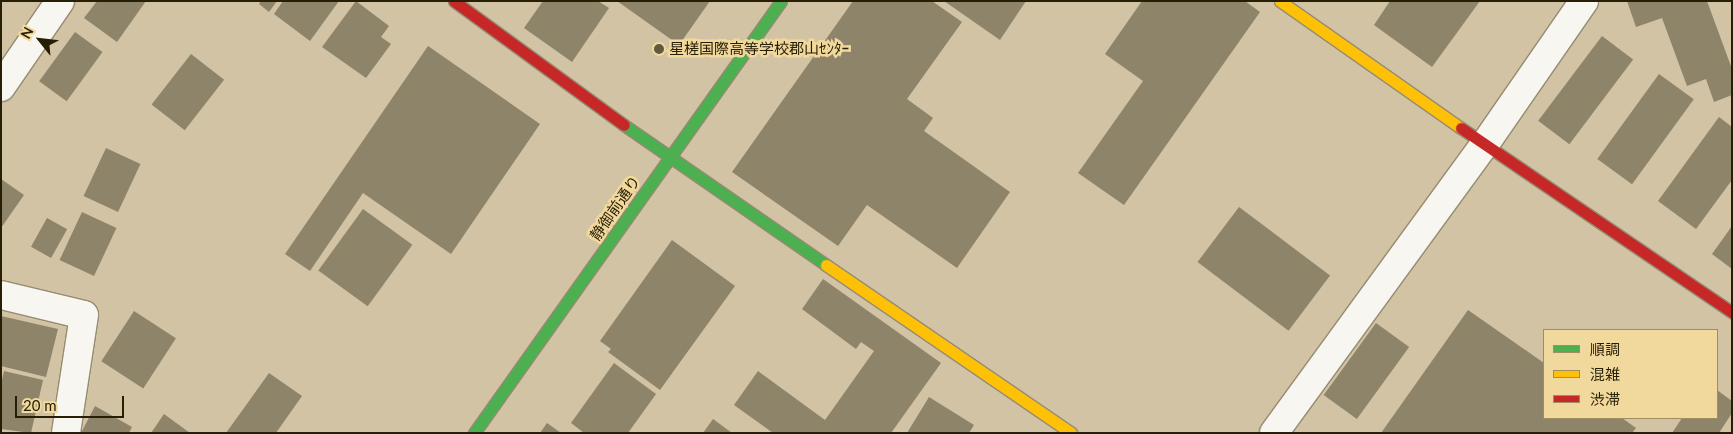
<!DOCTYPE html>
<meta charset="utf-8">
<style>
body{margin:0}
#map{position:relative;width:1733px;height:434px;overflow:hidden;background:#d1c3a3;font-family:Lato,"Noto Sans JP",sans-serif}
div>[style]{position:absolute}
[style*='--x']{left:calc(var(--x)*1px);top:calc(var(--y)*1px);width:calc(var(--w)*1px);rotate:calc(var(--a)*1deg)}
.building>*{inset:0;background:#8e846a;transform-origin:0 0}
.roads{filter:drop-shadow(1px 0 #968b72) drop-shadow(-1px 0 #968b72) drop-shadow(0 1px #968b72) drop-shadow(0 -1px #968b72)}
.street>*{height:28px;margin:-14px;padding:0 14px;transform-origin:14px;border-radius:14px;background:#f8f6f1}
.fast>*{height:11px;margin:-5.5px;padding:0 5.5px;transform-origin:5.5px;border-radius:5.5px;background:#4caf50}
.slow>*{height:11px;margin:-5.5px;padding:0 5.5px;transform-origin:5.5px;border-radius:5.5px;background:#ffc107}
.jam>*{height:11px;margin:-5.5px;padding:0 5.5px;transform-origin:5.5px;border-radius:5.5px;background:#c62828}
.dots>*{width:14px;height:14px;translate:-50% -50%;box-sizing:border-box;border:2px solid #f1d89c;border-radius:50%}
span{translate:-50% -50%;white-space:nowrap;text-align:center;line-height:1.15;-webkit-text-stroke:5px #f1d89c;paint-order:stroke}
.poi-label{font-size:15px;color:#271e06}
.left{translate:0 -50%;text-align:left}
.street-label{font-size:15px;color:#271e06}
.frame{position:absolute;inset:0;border:2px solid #271e06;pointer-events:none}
.legend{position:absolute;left:1543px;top:329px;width:175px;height:90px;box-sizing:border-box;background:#f1d89c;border:1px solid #a08e60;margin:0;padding:6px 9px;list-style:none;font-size:15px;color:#271e06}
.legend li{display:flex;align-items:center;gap:10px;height:25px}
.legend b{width:25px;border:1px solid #a08e60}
.north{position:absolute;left:15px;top:15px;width:50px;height:50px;-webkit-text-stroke:4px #f1d89c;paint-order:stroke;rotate:299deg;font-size:14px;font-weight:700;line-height:20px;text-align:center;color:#271e06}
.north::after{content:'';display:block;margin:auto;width:18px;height:22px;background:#271e06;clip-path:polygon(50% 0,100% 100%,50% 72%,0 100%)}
.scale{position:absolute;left:15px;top:396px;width:109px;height:22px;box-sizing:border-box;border:2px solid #271e06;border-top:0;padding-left:6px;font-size:15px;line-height:18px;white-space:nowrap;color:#271e06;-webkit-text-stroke:4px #f1d89c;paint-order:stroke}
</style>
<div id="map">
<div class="building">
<i style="clip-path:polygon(97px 1px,146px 1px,117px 42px,84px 18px)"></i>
<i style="clip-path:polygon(261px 1px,277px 1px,269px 12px,259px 4px)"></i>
<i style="clip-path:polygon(283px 1px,339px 1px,310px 41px,274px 14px)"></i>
<i style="clip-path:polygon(356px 1px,389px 26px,381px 37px,391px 44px,366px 78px,322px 47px)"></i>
<i style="clip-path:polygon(543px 1px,598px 1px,609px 8px,572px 62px,524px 28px)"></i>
<i style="clip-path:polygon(617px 1px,710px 1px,679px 45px)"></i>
<i style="clip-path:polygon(853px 1px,932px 1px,962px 22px,907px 99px,933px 118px,924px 131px,1010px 192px,957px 268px,867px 205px,838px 246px,732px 172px)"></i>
<i style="clip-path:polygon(944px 1px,1026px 1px,1000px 40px)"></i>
<i style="clip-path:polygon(1142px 1px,1245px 1px,1260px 12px,1124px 205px,1078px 173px,1143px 81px,1105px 54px)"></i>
<i style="clip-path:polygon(1390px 1px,1480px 1px,1432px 67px,1374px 25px)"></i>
<i style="clip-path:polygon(1627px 1px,1707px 1px,1732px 69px,1732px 95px,1714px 102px,1706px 79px,1687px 86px,1662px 18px,1636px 27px)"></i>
<i style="left:75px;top:32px;width:34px;height:61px;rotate:36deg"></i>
<i style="left:1602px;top:36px;width:39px;height:106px;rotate:37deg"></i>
<i style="clip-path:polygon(428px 46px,540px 124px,451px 254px,363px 193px,310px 271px,285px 254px)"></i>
<i style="left:191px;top:54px;width:42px;height:64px;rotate:38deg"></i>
<i style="left:1659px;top:74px;width:43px;height:105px;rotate:36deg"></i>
<i style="clip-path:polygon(1719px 117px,1732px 127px,1732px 180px,1696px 229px,1658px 201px)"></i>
<i style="left:106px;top:148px;width:38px;height:53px;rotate:25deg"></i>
<i style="clip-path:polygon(1px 179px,24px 195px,1px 228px)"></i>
<i style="left:1239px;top:207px;width:114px;height:69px;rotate:37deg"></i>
<i style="left:363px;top:209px;width:61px;height:76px;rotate:36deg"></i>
<i style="left:82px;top:212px;width:38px;height:53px;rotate:25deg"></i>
<i style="left:47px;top:218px;width:23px;height:33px;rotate:29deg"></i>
<i style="clip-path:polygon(1732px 226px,1732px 269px,1712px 254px)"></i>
<i style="clip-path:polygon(672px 240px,735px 286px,660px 390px,608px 352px,611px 349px,600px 341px)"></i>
<i style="clip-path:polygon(823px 279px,941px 363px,891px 433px,773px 433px,734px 405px,758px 371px,825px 420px,874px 351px,861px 342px,856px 349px,802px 309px)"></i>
<i style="clip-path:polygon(1468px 310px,1544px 363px,1544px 418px,1622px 418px,1636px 428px,1632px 433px,1381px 433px)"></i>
<i style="left:134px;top:311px;width:50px;height:60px;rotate:33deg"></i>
<i style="clip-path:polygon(1px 316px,58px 329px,46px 377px,1px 366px)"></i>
<i style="left:1376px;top:323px;width:41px;height:89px;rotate:36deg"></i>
<i style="clip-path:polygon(614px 363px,656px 394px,628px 433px,584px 433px,571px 423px)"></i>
<i style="clip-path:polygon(4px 371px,43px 380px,31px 433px,1px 429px,1px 384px)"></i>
<i style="clip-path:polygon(269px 373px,302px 396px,276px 433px,226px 433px)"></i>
<i style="clip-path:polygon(1717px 390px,1732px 401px,1732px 413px,1719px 433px,1672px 433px,1682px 418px,1717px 418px)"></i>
<i style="clip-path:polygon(929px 397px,974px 425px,969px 433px,907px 433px)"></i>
<i style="clip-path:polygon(95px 406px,132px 427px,129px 433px,81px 433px)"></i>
<i style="clip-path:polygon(164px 414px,190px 433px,151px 433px)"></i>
<i style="clip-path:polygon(713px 419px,732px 433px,703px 433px)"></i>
<i style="clip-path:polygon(547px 423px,561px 433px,540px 433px)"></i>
</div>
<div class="roads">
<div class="street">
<i style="--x:1;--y:87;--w:104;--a:-55.5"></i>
<i style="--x:1;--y:295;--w:85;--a:13.5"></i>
<i style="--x:84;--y:315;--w:119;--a:98.7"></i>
<i style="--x:1274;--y:433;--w:358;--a:-53.9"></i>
<i style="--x:1485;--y:144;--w:174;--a:-55.3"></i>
</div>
<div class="fast">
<i style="--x:624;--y:125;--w:246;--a:34.7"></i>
<i style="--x:474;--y:433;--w:530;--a:-54.6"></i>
</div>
<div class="slow">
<i style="--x:1280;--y:1;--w:221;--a:35.1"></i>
<i style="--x:826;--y:265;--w:297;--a:34.4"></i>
</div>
<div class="jam">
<i style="--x:454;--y:1;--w:210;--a:36.1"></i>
<i style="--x:1461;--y:128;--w:328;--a:34.2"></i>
</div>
</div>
<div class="dots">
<i style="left:659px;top:49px;background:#62583d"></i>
</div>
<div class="poi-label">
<span class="left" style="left:669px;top:49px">星槎国際高等学校郡山ｾﾝﾀｰ</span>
</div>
<div class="street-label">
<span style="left:615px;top:208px;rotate:-55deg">静御前通り</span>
</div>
<div class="frame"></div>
<ul class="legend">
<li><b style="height:6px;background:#4caf50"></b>順調</li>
<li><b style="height:6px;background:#ffc107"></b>混雑</li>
<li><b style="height:6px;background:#c62828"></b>渋滞</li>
</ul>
<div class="north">N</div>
<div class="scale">20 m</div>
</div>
